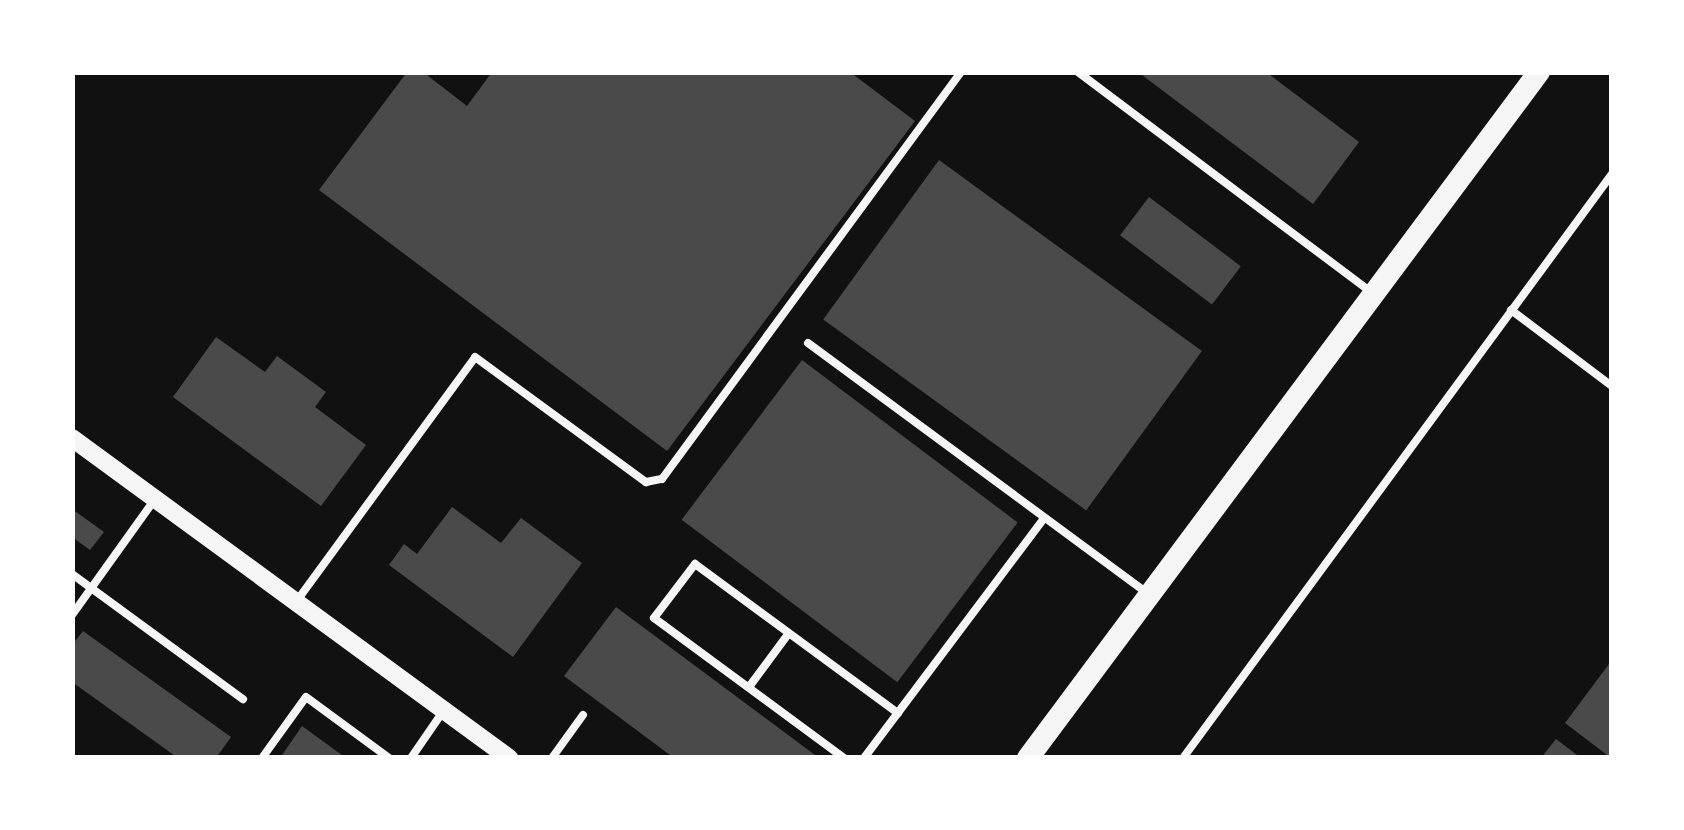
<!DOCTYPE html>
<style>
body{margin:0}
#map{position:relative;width:1684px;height:830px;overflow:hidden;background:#111;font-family:"Fira Sans",sans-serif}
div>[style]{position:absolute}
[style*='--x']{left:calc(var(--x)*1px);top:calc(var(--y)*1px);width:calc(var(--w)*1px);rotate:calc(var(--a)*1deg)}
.building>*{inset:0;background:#4a4a4a;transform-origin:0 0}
.service>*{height:8px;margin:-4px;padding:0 4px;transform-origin:4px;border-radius:4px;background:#f5f5f5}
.tertiary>*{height:18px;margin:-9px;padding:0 9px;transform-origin:9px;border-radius:9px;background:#f5f5f5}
.primary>*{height:22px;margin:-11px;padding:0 11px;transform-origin:11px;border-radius:11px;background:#f5f5f5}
span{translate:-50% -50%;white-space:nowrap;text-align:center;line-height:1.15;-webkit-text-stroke:10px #fff;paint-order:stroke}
.frame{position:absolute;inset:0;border:75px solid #fff;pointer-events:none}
</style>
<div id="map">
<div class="building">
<i style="clip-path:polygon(407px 72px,423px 72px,467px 106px,492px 72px,850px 72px,915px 121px,667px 451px,319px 190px)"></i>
<i style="clip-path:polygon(1138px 72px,1266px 72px,1359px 142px,1313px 204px)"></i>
<i style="left:939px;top:160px;width:325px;height:197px;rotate:36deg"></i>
<i style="left:1149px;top:197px;width:115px;height:48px;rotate:37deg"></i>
<i style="clip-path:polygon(216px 337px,265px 372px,277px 356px,326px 392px,315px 407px,366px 445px,321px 506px,173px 397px)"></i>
<i style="left:802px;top:360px;width:270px;height:200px;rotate:37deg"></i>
<i style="clip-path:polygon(452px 507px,501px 543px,521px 518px,582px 563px,513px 657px,389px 565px,404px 544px,417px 554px)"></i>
<i style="clip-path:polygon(72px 509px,104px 532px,90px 550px,72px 537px)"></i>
<i style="clip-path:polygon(616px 607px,819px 758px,674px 758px,564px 676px)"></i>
<i style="clip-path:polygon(83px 631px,231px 737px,216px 758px,178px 758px,72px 682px,72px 645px)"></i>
<i style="clip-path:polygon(1612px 660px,1612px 758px,1611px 758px,1565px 723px)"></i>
<i style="clip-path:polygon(302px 726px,346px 758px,280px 758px)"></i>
<i style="clip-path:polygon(1556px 739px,1581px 758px,1541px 758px)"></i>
</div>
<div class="service">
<i style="--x:1078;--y:72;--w:365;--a:36.9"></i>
<i style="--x:1511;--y:310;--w:126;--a:37"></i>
<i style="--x:808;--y:343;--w:420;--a:36.4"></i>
<i style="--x:72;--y:574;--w:212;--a:36.2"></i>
<i style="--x:296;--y:602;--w:303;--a:-53.8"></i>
<i style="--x:475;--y:357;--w:212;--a:36.2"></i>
<i style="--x:646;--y:482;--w:16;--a:-11"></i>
<i style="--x:662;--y:479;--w:505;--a:-53.7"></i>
<i style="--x:72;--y:615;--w:143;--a:-54.4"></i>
<i style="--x:749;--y:687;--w:67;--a:-53.5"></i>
<i style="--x:262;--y:758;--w:75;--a:-54.2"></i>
<i style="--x:306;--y:697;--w:103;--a:36.3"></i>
<i style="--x:411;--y:758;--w:58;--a:-55.5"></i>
<i style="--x:552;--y:758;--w:53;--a:-54.2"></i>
<i style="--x:844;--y:758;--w:236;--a:-143.6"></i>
<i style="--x:654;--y:618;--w:68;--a:-52.8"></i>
<i style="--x:695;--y:564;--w:252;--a:36.3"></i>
<i style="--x:864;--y:758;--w:300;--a:-53.1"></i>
<i style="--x:1183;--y:758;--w:725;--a:-53.7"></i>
</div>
<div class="tertiary">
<i style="--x:72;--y:438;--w:542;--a:36.21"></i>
</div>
<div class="primary">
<i style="--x:1028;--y:758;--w:855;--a:-53.32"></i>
</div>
<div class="frame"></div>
</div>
